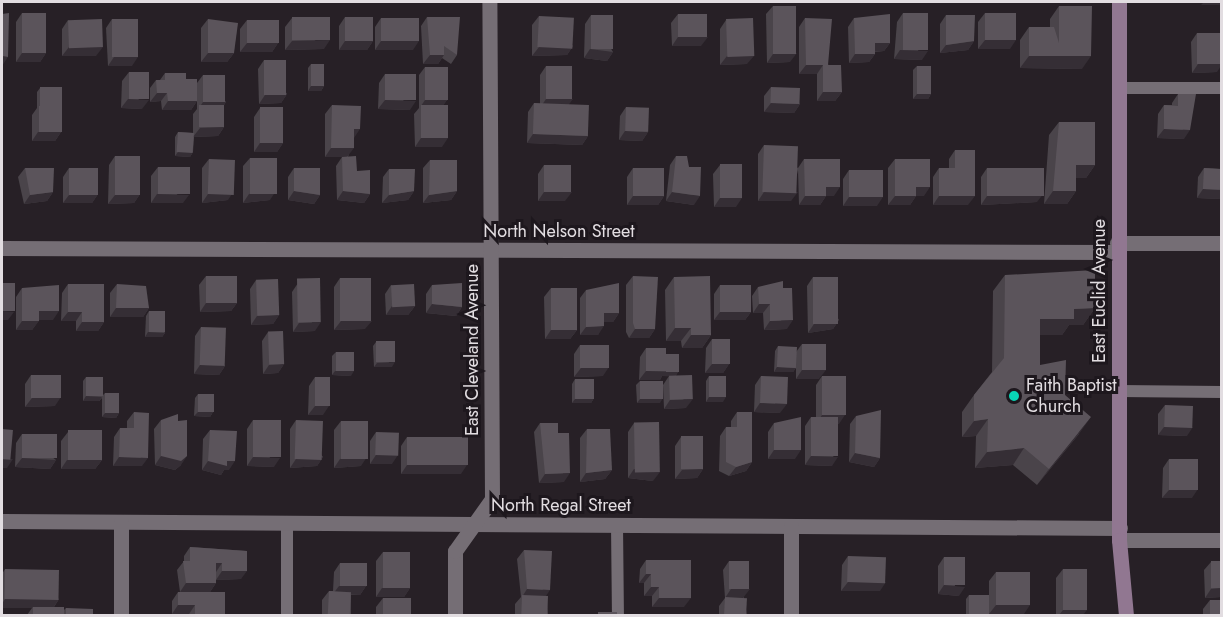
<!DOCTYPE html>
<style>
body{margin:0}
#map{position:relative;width:1223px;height:617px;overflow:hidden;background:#272026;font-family:Jost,sans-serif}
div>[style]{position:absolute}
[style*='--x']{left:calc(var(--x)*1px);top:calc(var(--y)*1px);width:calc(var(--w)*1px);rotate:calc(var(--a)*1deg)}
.service>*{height:12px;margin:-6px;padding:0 6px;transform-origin:6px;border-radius:6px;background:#756e75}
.minor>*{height:15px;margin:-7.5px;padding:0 7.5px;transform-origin:7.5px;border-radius:7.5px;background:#756e75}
.secondary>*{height:15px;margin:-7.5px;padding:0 7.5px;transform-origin:7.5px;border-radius:7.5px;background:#917791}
.wall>*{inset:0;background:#4a444a}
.shaded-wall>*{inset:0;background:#352e35}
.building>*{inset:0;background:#5b545b;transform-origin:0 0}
.dots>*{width:16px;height:16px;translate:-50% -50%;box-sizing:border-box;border:3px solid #1d171d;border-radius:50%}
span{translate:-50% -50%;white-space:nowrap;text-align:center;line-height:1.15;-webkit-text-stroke:6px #1d171d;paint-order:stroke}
.street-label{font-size:18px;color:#e2dde1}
.poi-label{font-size:18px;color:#e2dde1}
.left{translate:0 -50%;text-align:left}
.frame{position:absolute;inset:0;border:3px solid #e2dde1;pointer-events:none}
</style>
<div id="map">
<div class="service">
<i style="--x:1119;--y:88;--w:103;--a:0"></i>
<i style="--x:1119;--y:391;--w:103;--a:0.6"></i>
<i style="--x:287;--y:524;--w:92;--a:90"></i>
<i style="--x:617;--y:525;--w:91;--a:89.4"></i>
</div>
<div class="minor">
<i style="--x:1117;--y:243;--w:105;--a:0"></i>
<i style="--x:2;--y:248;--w:1115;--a:0.21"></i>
<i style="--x:2;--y:521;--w:1118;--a:0.36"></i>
<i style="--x:121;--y:522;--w:94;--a:90"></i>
<i style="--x:791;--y:526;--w:90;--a:90"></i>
<i style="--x:1119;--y:540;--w:103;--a:0"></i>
<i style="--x:455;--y:616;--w:65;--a:-90"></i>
<i style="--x:455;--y:551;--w:64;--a:-54.6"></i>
<i style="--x:492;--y:499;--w:497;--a:-90.3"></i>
</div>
<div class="secondary">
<i style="--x:1119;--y:2;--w:538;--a:90"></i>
<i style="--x:1119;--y:540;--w:76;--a:84.7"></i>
</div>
<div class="wall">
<i style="clip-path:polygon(773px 6px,790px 62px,767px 63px,766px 14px)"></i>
<i style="clip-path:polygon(1059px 6px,1082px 69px,1020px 68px,1020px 40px,1029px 27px,1050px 27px,1050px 19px)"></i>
<i style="clip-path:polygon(22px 13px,46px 53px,40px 62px,16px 62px,16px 22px)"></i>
<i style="clip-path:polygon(903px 13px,922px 60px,894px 59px,897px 22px)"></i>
<i style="clip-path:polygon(985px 13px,1010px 49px,978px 49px,978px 22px)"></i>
<i style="clip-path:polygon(678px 14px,701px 46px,672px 46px,671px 23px)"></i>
<i style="clip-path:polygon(591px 15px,613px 52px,607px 61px,584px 58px,585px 24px)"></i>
<i style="clip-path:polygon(946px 15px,974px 41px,968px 50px,940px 53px,940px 24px)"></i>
<i style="clip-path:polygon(539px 16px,573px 46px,567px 55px,532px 56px,532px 25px)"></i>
<i style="clip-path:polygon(345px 17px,373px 41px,367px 50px,339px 50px,339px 26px)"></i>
<i style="clip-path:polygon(427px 17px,457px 55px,451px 64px,442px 58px,438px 64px,423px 64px,421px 26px)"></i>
<i style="clip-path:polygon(292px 18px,324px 49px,285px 50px,285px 27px)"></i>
<i style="clip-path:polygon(381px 18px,413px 50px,375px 50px,375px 27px)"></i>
<i style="clip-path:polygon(805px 18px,842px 92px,835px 101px,817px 101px,817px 74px,799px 74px,799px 27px)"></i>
<i style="clip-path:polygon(854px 18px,890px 43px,884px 51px,875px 52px,875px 54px,869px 62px,849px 63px,848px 27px)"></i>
<i style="clip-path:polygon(112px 19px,132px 66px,108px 66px,106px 28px)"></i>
<i style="clip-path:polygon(208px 19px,234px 53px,227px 62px,201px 62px,201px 28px)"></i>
<i style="clip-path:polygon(68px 20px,96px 56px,62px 56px,62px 29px)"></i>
<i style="clip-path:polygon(247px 20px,278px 43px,272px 52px,240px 52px,240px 29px)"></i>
<i style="clip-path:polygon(726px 20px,747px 64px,720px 65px,720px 29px)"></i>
<i style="clip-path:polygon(1197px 33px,1217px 72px,1192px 73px,1191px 42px)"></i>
<i style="clip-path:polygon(264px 60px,287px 94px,281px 103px,259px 104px,258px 69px)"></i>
<i style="clip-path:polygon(311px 64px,324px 86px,321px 91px,308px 91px,308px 68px)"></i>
<i style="clip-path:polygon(546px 66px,588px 136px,582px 145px,527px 143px,528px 112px,534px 103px,540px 104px,540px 75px)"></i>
<i style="clip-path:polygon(917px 66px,931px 94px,928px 99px,913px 99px,913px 70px)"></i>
<i style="clip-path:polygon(425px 67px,447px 100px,443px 105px,442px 147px,415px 147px,414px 114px,419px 108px,419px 75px)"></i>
<i style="clip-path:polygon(129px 72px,142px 109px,121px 108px,122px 81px)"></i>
<i style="clip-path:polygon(165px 73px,197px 83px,203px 75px,226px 102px,224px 105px,224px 127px,218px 136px,194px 137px,193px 152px,190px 157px,175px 156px,175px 137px,178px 132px,193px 133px,193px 114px,197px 109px,197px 101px,191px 110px,162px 110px,161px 101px,150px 102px,150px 88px,156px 80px,160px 80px)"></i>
<i style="clip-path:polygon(385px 74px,410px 110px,378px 109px,379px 83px)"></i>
<i style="clip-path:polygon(771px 87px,800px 104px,794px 113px,764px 112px,764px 96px)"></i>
<i style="clip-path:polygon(40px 88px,62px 107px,61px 132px,55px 141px,32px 141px,32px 115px,37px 108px,37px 92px)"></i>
<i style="clip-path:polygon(1178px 94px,1184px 139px,1157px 138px,1158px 114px,1164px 105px,1172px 105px,1172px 103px)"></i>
<i style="clip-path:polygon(332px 105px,354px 138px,348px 157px,370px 194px,364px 203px,337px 200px,336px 166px,342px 157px,325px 157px,325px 114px)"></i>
<i style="clip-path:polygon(626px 107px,648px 132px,642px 141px,619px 140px,620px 116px)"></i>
<i style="clip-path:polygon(260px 108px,283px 143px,277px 152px,254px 152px,254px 117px)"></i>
<i style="clip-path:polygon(1059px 122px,1095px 165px,1086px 178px,1076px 178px,1076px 191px,1067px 204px,1044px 204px,1049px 135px)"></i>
<i style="clip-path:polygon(764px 145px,798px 168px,804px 159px,834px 196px,826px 196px,820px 205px,799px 205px,798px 170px,791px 201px,758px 201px,758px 154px)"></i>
<i style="clip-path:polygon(955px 150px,968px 205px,933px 205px,933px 177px,939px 168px,949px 168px,949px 159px)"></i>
<i style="clip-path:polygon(115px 156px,140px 194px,134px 203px,108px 204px,109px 165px)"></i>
<i style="clip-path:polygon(676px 156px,689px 167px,694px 205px,666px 201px,670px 165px)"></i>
<i style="clip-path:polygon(250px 158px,270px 200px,243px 203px,243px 166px)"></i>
<i style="clip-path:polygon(209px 159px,228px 200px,202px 203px,202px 168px)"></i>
<i style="clip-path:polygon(895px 159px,924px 196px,916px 196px,910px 205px,888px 205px,888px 168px)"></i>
<i style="clip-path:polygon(430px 160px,457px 191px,451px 200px,423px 203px,423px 168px)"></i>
<i style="clip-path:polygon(544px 165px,565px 201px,538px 201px,538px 174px)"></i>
<i style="clip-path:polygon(720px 165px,736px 207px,714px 207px,713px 174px)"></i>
<i style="clip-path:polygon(158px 167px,183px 203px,151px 203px,151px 176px)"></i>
<i style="clip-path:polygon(25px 168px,53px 192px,47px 201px,24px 204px,18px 177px)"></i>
<i style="clip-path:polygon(69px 168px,98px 194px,92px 203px,63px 203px,63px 177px)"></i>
<i style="clip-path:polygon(294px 168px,320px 195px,314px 204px,288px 200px,288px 177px)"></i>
<i style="clip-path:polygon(633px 168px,664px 196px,658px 205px,627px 205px,627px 177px)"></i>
<i style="clip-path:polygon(987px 168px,1037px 202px,981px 205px,981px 177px)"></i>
<i style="clip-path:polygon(1204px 168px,1221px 169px,1221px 199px,1197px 198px,1198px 177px)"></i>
<i style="clip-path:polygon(389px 169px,414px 191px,408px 200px,382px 203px,383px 177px)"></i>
<i style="clip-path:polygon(849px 170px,877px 206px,843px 206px,843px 179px)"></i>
<i style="clip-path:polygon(1005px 275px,1095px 308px,1083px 325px,1069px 325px,1062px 335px,1040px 335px,1040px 365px,1065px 395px,1079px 434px,1037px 485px,1013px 465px,975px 468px,976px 436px,962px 437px,962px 412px,974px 395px,992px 372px,993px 291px)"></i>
<i style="clip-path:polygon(206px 276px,237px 303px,231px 311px,200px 312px,199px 285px)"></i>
<i style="clip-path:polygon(633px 276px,655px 329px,649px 338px,629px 338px,626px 332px,626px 285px)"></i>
<i style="clip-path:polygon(674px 277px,711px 335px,702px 348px,682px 348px,681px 341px,666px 341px,665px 290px)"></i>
<i style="clip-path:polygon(813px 277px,839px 320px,833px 329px,808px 333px,807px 286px)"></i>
<i style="clip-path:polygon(340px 278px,365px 329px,334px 330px,334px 287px)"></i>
<i style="clip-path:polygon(256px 280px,279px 315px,273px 324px,251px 325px,250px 289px)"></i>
<i style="clip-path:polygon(298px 283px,315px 331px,293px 332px,292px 292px)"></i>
<i style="clip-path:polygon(68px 284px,104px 322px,98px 331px,76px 331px,76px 321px,61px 321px,62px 293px)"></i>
<i style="clip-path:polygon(117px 284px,149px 308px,143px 317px,110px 317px,110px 293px)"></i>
<i style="clip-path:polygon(391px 285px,415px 306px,408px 315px,386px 315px,385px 294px)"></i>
<i style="clip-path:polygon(432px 285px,462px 307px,456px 316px,426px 313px,426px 294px)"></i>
<i style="clip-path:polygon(720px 285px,751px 312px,745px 320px,714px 320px,714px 294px)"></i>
<i style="clip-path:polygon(758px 287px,787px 329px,764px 330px,763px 313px,753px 313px,752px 296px)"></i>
<i style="clip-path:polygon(22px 288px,53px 320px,39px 320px,32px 330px,16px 330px,16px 297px)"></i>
<i style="clip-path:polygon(551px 288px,577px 330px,570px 339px,545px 339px,544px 297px)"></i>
<i style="clip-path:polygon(586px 290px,619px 313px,613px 322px,604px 322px,598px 335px,580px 335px,580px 298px)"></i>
<i style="clip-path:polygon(149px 311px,165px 333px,162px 337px,145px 337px,146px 316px)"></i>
<i style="clip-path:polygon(201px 327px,225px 366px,219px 375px,194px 374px,195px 336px)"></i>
<i style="clip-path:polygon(268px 332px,284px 364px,278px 373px,263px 374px,262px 341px)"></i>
<i style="clip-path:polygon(712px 339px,729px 364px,723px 373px,705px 373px,706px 348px)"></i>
<i style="clip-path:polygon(376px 342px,392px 367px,374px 367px,373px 346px)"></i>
<i style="clip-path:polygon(802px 344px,819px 379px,796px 379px,796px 368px,793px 372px,774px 372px,775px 351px,778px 346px,796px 352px)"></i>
<i style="clip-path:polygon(580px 345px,603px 376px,574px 377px,574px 354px)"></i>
<i style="clip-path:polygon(646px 348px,666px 354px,678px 372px,676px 375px,686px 408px,664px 409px,663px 385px,669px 376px,662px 376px,660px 380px,639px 380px,640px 357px)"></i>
<i style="clip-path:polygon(336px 352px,351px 376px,332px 375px,332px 356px)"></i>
<i style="clip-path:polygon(31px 375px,55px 406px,25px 407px,25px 384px)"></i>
<i style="clip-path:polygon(709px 376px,723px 402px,706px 402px,706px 381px)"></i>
<i style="clip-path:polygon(761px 376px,780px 413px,754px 412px,755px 385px)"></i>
<i style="clip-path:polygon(822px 376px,839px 424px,838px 424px,832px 466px,805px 465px,805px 426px,811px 417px,816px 417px,816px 385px)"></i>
<i style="clip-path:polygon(86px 377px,102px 396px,105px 393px,119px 413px,116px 418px,102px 417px,102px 398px,99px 401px,83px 401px,83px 381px)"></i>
<i style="clip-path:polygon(315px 377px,323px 415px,308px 415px,309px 386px)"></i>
<i style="clip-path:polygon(575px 379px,594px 398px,591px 403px,572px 403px,572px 384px)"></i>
<i style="clip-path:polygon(640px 381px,660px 403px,637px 403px,636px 385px)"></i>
<i style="clip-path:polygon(198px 394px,213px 412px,210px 417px,194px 416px,195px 398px)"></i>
<i style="clip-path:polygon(1165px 405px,1187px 436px,1158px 435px,1158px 414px)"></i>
<i style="clip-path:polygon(134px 412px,142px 466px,113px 466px,114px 437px,120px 428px,127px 428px,127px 421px)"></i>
<i style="clip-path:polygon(737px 412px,752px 462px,746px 471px,729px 476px,719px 471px,720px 436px,726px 427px,731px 427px,731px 421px)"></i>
<i style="clip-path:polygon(856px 416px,880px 458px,874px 467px,849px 462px,850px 424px)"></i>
<i style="clip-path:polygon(161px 420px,178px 421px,181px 465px,175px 470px,155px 465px,154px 429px)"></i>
<i style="clip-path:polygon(253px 420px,274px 467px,247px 466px,247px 429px)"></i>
<i style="clip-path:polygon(296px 420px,323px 457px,317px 466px,290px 468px,290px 429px)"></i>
<i style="clip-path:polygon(341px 421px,361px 466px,334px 468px,334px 430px)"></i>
<i style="clip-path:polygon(540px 423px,558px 433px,564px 482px,539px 483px,534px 432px)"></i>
<i style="clip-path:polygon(634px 423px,653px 481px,628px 478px,628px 432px)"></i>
<i style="clip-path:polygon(774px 423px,795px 459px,768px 459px,768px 432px)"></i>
<i style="clip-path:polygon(587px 429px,612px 470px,605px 479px,580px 482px,580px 438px)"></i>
<i style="clip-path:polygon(210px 430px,229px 470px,224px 470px,221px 475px,202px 470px,203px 439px)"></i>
<i style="clip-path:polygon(68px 432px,102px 460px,95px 469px,61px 469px,61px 441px)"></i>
<i style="clip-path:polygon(376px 432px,392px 464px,370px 464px,370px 441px)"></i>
<i style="clip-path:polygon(22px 434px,56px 460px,50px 469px,15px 467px,16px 443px)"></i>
<i style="clip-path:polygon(407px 437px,461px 474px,401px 474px,401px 446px)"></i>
<i style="clip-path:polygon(681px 437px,703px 469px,697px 478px,675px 479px,675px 446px)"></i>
<i style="clip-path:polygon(1169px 459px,1192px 498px,1162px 498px,1163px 468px)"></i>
<i style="clip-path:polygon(190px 547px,247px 551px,241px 579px,216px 580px,216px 583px,210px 592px,225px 615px,189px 615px,189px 614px,172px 614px,172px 601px,178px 592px,180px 592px,177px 570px,184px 561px,184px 556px)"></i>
<i style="clip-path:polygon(524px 550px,546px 596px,548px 615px,515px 615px,515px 604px,521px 597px,517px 559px)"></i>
<i style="clip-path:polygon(383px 552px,410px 588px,404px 597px,376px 597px,376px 561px)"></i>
<i style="clip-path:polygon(848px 556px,880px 591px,841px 591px,842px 565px)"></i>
<i style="clip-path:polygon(944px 557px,959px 596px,938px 594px,938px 566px)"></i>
<i style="clip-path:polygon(646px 560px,684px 607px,652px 607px,652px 596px,644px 596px,644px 583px,639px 583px,640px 569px)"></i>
<i style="clip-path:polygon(729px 561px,744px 598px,747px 615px,719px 615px,719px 606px,725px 598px,723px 570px)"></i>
<i style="clip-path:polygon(1221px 561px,1221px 597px,1205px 598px,1204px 570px,1211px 562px)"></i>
<i style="clip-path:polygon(340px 563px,366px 586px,360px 595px,351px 595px,351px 615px,322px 615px,322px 600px,329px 591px,333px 591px,334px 572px)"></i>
<i style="clip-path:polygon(5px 569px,59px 599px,54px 607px,64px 610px,66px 608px,93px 615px,27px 615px,32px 608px,2px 608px,2px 574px)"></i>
<i style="clip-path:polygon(1063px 569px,1083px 615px,1056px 615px,1056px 578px)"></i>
<i style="clip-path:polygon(996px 572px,1024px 614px,989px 614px,989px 581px)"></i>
<i style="clip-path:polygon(969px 595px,989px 615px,966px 615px,966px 599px)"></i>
<i style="clip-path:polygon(383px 598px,411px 615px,376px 615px,376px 607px)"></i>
<i style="clip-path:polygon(1210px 600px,1221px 615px,1203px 615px,1203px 609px)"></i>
</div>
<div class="shaded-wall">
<i style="clip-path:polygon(1204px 2px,1221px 2px,1221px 5px,1201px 5px)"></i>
<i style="clip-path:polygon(678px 37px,708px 37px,701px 46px,672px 46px)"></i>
<i style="clip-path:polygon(330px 40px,324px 49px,285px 50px,292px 41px)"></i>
<i style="clip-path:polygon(985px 40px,1016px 40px,1010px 49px,978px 49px)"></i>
<i style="clip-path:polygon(345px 41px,373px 41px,367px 50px,339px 50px)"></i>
<i style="clip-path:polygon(381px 41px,419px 41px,413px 50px,375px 50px)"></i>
<i style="clip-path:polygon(974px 41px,968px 50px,940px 53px,946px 45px)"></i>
<i style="clip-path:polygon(247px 43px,278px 43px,272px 52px,240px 52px)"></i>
<i style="clip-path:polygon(875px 43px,890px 43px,884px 51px,868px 52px)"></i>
<i style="clip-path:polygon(573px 46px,567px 55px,532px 56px,539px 47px)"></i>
<i style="clip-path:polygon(69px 47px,103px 47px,96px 56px,62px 56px)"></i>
<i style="clip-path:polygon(590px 49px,613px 52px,607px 61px,584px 58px)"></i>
<i style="clip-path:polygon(900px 50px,928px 51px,922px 60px,894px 59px)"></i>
<i style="clip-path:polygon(22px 53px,46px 53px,40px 62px,16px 62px)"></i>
<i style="clip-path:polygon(208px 53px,234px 53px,227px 62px,201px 62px)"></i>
<i style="clip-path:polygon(797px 53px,790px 62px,767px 63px,773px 54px)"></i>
<i style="clip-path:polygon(855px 54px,875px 54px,869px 62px,849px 63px)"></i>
<i style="clip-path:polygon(430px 55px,444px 55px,438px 64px,423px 64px)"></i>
<i style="clip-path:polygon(2px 56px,8px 57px,2px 66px)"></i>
<i style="clip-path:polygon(727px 56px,754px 56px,747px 64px,720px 65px)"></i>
<i style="clip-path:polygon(1029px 56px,1091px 56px,1082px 69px,1020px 68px)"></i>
<i style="clip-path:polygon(114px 57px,138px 57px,132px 66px,108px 66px)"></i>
<i style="clip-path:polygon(1221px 63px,1221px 66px,1217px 72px,1192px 73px,1198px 64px)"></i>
<i style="clip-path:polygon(806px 65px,823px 65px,817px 74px,799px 74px)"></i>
<i style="clip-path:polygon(311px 86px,324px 86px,321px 91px,308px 91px)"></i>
<i style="clip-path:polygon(823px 92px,842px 92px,835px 101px,817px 101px)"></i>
<i style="clip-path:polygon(157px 93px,167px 93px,161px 101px,150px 102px)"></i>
<i style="clip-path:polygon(287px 94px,281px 103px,259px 104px,265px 95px)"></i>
<i style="clip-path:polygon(917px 94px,931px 94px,928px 99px,913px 99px)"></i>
<i style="clip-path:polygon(128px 99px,149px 100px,142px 109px,121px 108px)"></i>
<i style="clip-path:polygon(546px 99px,573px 99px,567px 107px,540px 108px)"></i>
<i style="clip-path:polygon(385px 100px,416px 101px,410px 110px,378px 109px)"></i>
<i style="clip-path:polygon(425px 100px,447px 100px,441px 109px,421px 106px)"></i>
<i style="clip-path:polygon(168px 101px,197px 101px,191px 110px,162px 110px)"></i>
<i style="clip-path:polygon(203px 102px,226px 102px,220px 111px,199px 108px)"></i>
<i style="clip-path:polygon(771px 103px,800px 104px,794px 113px,764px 112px)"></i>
<i style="clip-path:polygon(224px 127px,218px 136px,193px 137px,200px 128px)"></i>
<i style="clip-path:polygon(354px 129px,360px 129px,354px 138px)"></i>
<i style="clip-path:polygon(1164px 129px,1190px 130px,1184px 139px,1157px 138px)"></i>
<i style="clip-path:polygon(625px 131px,648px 132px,642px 141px,619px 140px)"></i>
<i style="clip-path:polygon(38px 132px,61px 132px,55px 141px,32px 141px)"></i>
<i style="clip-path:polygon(533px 134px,588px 136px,582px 145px,527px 143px)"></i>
<i style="clip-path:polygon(421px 138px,448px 138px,442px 147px,415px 147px)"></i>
<i style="clip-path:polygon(260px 143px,283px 143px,277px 152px,254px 152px)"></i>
<i style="clip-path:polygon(331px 148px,354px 148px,347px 157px,325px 157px)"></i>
<i style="clip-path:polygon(178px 152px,193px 152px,190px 157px,175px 156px)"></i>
<i style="clip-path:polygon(1076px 165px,1095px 165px,1086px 178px,1067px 178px)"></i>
<i style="clip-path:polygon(826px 187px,840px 187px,834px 196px,820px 196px)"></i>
<i style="clip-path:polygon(916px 187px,930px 187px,924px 196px,916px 196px,910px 205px,888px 205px,895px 196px)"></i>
<i style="clip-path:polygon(1203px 189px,1221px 190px,1221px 199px,1197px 198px)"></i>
<i style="clip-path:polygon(234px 191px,228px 200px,202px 203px,208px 194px)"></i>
<i style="clip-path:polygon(276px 191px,270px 200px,243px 203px,249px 194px)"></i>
<i style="clip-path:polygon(294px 191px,320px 195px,314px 204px,288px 200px)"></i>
<i style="clip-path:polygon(343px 191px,370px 194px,364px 203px,337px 200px)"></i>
<i style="clip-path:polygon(414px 191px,408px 200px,382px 203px,389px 195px)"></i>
<i style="clip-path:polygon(457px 191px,451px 200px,423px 203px,429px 195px)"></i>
<i style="clip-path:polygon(1053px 191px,1076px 191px,1067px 204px,1044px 204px)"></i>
<i style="clip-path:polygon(53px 192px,47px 201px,24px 204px,30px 195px)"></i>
<i style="clip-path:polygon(544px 192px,572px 192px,565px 201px,538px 201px)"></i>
<i style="clip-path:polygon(672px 192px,700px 196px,694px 205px,666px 201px)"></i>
<i style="clip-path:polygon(764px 192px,798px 192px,791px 201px,758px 201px)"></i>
<i style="clip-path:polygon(1044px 193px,1037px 202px,981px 205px,987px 196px)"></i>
<i style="clip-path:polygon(98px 194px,92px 203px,63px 203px,69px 195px)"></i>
<i style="clip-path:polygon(140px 194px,134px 203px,108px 204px,115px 195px)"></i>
<i style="clip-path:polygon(157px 194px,189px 195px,183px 203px,151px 203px)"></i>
<i style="clip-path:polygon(633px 196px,664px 196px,658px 205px,627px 205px)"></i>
<i style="clip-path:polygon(805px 196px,826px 196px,820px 205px,799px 205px)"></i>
<i style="clip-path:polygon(939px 196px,975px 196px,968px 205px,933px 205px)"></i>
<i style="clip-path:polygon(849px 197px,883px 197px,877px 206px,843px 206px)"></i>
<i style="clip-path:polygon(720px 198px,742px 198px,736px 207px,714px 207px)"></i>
<i style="clip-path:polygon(206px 303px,237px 303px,231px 311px,200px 312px)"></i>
<i style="clip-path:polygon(432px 304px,462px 307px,456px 316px,426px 313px)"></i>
<i style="clip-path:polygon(759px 304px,770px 304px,763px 313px,753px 313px)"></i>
<i style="clip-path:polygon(392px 306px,415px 306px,408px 315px,386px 315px)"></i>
<i style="clip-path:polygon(116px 308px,149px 308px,143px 317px,110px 317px)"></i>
<i style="clip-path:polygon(1095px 308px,1083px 325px,1069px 325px,1062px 335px,1029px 335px,1040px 319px,1074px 309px)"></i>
<i style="clip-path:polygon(2px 311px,14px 312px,8px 320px,2px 320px)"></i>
<i style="clip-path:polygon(39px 311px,59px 311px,53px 320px,32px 320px)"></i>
<i style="clip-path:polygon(68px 312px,82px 312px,76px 321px,61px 321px)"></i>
<i style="clip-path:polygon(720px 312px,751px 312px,745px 320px,714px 320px)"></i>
<i style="clip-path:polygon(604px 313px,619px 313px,613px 322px,598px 322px)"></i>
<i style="clip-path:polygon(279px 315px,273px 324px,251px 325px,257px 316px)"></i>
<i style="clip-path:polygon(793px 320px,787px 329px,764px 330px,770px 321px)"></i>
<i style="clip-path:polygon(839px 320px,833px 329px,808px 333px,814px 324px)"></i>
<i style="clip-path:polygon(22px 321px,39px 321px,32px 330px,16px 330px)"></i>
<i style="clip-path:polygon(341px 321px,372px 321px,365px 329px,334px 330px)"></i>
<i style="clip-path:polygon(82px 322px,104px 322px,98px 331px,76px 331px)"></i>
<i style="clip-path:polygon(321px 322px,315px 331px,293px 332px,299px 323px)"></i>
<i style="clip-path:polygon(604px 326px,598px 335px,580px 335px,586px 327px)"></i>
<i style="clip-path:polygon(675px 328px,691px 328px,681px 341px,666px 341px)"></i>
<i style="clip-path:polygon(635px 329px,655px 329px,649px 338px,629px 338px)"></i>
<i style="clip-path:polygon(551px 330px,577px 330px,570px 339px,545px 339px)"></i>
<i style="clip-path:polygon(148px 332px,165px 333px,162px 337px,145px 337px)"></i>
<i style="clip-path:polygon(691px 335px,711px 335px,702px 348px,682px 348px)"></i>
<i style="clip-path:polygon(395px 362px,392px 367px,374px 367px,377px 363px)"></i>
<i style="clip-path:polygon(284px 364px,278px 373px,263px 374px,269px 365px)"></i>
<i style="clip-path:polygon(712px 364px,729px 364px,723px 373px,705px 373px)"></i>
<i style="clip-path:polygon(200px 365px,225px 366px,219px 375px,194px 374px)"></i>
<i style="clip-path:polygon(609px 367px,603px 376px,574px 377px,581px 368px)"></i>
<i style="clip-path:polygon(777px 367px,796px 368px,793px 372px,774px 372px)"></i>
<i style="clip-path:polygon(802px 370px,826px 370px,819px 379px,796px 379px)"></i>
<i style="clip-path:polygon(335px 371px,354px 371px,351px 376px,332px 375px)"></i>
<i style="clip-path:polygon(646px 371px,678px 372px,675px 377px,662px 376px,660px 380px,639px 380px)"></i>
<i style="clip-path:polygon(86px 396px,102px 397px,99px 401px,83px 401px)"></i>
<i style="clip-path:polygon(61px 397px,55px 406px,25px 407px,32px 398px)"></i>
<i style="clip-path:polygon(709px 397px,726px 397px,723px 402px,706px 402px)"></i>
<i style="clip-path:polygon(594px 398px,591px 403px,572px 403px,575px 399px)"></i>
<i style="clip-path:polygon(663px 398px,660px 403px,637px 403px,640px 399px)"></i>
<i style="clip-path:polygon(693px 399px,686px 408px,664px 409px,670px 400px)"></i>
<i style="clip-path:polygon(760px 403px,787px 404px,780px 413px,754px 412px)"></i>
<i style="clip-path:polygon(315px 406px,329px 406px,323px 415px,308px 415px)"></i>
<i style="clip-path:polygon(198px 412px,213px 412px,210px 417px,194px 416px)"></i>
<i style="clip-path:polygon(105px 413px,119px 413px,116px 418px,102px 417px)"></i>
<i style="clip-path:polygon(822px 415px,845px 415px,839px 424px,816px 424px)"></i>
<i style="clip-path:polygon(1091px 417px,1079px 434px,1037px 485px,1049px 469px)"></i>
<i style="clip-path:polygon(988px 419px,976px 436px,962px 437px,974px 421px)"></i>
<i style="clip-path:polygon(1164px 427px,1193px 427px,1187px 436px,1158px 435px)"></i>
<i style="clip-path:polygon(1024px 448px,1013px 465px,975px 468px,987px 452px)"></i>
<i style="clip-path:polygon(774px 450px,801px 450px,795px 459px,768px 459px)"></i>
<i style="clip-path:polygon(855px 453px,880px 458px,874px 467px,849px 462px)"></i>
<i style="clip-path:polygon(376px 455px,398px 455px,392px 464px,370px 464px)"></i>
<i style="clip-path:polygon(161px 456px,187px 456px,181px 465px,175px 470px,155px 465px)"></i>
<i style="clip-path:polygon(811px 456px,838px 457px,832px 466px,805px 465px)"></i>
<i style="clip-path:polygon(119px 457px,148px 458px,142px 466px,113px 466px)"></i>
<i style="clip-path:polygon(253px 457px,280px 458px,274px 467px,247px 466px)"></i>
<i style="clip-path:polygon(323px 457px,317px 466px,290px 468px,296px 459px)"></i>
<i style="clip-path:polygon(367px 457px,361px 466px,334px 468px,340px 459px)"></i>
<i style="clip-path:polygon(22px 458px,56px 460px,50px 469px,15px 467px)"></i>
<i style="clip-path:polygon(2px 459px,13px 459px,7px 468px,2px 468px)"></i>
<i style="clip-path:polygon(67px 460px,102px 460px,95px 469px,61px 469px)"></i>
<i style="clip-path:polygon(208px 461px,235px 461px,229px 470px,224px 470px,221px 475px,202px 470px)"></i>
<i style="clip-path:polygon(752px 462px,746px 471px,729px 476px,736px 467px)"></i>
<i style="clip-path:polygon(407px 465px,467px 465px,461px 474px,401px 474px)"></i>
<i style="clip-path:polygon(634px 469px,660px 472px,653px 481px,628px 478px)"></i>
<i style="clip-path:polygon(703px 469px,697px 478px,675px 479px,682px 470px)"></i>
<i style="clip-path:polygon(612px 470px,605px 479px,580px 482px,586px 473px)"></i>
<i style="clip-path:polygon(570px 473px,564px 482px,539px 483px,545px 474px)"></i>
<i style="clip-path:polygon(1198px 489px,1192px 498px,1162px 498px,1169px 490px)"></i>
<i style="clip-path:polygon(216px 563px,222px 563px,216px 572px)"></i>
<i style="clip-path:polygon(222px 571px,247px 571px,241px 579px,216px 580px)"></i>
<i style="clip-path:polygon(646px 574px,651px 574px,644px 583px,639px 583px)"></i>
<i style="clip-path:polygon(848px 582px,886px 582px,880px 591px,841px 591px)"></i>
<i style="clip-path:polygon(186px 583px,216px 583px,210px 592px,180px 592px)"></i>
<i style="clip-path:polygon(944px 585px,965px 587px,959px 596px,938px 594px)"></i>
<i style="clip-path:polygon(339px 586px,366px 586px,360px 595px,333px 594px)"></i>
<i style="clip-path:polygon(651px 587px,659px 587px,652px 596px,644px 596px)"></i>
<i style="clip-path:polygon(382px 588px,410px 588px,404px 597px,376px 597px)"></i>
<i style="clip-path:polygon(1221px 588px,1221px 597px,1205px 598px,1211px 589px)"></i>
<i style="clip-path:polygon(527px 589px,550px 590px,544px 599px,522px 597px)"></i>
<i style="clip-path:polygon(731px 589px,750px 589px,743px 598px,725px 598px)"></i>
<i style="clip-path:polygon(659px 598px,691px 598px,684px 607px,652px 607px)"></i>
<i style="clip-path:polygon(5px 599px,59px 599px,53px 608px,33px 607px,32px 608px,2px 608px,2px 604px)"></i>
<i style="clip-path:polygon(178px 605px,195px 605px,189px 614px,172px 614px)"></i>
<i style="clip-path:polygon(996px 605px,1030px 605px,1024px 614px,989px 614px)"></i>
<i style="clip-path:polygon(1063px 610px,1087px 610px,1083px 615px,1059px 615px)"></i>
</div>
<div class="building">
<i style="left:773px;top:6px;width:23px;height:48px"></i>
<i style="clip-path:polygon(1059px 6px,1092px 6px,1091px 56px,1029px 56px,1029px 27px,1054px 27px,1059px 43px)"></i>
<i style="clip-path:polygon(9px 13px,8px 57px,2px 56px,2px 14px)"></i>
<i style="left:22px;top:13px;width:24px;height:40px"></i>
<i style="left:903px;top:13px;width:25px;height:37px"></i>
<i style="left:985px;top:13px;width:31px;height:27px"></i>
<i style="left:678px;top:14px;width:29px;height:23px"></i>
<i style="clip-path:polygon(890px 14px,890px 43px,875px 43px,875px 54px,855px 54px,854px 18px)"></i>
<i style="left:591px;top:15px;width:22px;height:34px"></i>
<i style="clip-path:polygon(946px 15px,975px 15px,974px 41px,946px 45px)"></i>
<i style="left:539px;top:16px;width:35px;height:31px;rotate:3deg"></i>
<i style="left:330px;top:17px;width:23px;height:38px;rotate:90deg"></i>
<i style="left:345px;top:17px;width:28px;height:24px"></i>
<i style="clip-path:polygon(427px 17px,460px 17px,457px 55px,444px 46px,444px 55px,430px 55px)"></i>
<i style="left:381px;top:18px;width:38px;height:23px"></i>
<i style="left:753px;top:18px;width:38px;height:27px;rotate:88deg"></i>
<i style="clip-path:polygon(805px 18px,832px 19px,828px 65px,841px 65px,842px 92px,823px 92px,823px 65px,806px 65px)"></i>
<i style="left:102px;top:19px;width:28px;height:34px;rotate:88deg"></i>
<i style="left:112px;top:19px;width:26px;height:38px"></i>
<i style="clip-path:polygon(208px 19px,238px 23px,234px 53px,208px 53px)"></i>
<i style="left:247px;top:20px;width:32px;height:23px"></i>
<i style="left:1197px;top:33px;width:24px;height:31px"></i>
<i style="left:264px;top:60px;width:22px;height:35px"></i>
<i style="left:311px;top:64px;width:13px;height:22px"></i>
<i style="left:546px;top:66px;width:26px;height:33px"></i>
<i style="left:917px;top:66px;width:14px;height:28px"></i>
<i style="left:425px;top:67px;width:23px;height:33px"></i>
<i style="left:129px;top:72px;width:20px;height:27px"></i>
<i style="clip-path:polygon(165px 73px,186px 73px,186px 79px,197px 79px,197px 101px,168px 101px,167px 93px,157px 93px,156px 80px,165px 80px)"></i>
<i style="left:385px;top:74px;width:31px;height:26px"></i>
<i style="left:203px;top:75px;width:22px;height:27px"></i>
<i style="left:62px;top:87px;width:19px;height:22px;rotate:90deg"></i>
<i style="left:771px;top:87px;width:29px;height:16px;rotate:2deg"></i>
<i style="clip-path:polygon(1178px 94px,1196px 94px,1190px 130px,1164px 129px,1164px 105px,1178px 106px)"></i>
<i style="left:534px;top:103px;width:55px;height:31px;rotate:2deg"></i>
<i style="left:224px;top:105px;width:22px;height:25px;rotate:90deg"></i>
<i style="clip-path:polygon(332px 105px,361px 106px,360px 129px,354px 129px,354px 148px,331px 148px)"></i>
<i style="left:448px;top:105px;width:33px;height:27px;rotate:90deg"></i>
<i style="left:39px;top:106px;width:23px;height:26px"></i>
<i style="left:283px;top:107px;width:36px;height:23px;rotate:90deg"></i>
<i style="left:626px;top:107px;width:23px;height:24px;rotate:2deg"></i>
<i style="clip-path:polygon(1059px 122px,1095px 122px,1095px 165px,1076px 165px,1076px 191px,1053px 191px)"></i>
<i style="left:178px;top:132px;width:16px;height:20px;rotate:4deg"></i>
<i style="left:764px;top:145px;width:34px;height:47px;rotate:2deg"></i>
<i style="clip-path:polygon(955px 150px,975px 150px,975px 196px,939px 196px,939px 168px,955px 168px)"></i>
<i style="left:115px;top:156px;width:25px;height:39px"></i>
<i style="clip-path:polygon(356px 156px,357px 171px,370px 170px,370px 194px,343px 191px,342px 157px)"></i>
<i style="clip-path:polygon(676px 156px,687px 156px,689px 167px,701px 167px,700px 196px,672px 192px)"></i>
<i style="left:250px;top:158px;width:27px;height:36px"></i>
<i style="left:209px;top:159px;width:26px;height:35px;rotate:2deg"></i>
<i style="clip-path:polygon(804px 159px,840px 159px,840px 187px,826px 187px,826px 196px,805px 196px)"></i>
<i style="clip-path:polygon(895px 159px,930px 159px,930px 187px,916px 187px,916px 196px,895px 196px)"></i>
<i style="clip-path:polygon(430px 160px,457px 160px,457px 191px,429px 195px)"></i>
<i style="left:742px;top:164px;width:34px;height:22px;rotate:90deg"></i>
<i style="left:544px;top:165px;width:27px;height:27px"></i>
<i style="left:158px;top:167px;width:32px;height:27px"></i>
<i style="clip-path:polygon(25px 168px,54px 168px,53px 192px,30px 195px)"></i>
<i style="left:69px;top:168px;width:29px;height:27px"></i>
<i style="clip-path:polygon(294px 168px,320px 168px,320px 195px,294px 191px)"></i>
<i style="left:633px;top:168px;width:31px;height:28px"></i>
<i style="left:987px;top:168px;width:57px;height:28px"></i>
<i style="left:1204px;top:168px;width:17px;height:21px;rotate:3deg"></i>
<i style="clip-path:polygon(389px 169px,415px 169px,414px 191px,389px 195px)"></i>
<i style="left:849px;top:170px;width:34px;height:27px"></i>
<i style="clip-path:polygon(1095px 270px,1095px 308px,1074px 309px,1074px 319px,1040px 319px,1040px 365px,1066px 360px,1065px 395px,1091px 417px,1049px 469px,1024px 448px,987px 452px,988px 419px,974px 421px,974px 395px,1004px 358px,1005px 275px)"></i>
<i style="left:206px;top:276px;width:31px;height:27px"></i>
<i style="clip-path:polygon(633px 276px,658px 277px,655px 329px,635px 329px,633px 323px)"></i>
<i style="clip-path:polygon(710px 276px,711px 335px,691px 335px,691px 328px,675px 328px,674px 277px)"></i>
<i style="left:813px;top:277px;width:25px;height:47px"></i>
<i style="left:320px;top:278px;width:44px;height:23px;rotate:89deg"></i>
<i style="left:340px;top:278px;width:31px;height:43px"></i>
<i style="left:278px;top:279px;width:36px;height:22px;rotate:88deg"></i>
<i style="clip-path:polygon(783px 281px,783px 288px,792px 288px,793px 320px,770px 321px,770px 304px,759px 304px,758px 287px)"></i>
<i style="left:2px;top:283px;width:13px;height:28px"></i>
<i style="clip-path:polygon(462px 283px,462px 307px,432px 304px,432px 285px)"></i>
<i style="clip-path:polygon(619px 283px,619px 313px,604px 313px,604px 326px,586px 327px,586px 290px)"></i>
<i style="clip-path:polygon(68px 284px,104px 284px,104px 322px,82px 322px,82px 312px,68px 312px)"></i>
<i style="clip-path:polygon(117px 284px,146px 286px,149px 308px,116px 308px)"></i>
<i style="left:414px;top:284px;width:22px;height:23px;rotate:87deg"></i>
<i style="clip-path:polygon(59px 285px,59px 311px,39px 311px,39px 321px,22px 321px,22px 288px)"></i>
<i style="left:720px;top:285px;width:31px;height:27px"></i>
<i style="left:551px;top:288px;width:26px;height:42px"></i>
<i style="left:149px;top:311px;width:16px;height:21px"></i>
<i style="left:201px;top:327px;width:25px;height:38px;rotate:2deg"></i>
<i style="left:283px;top:331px;width:33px;height:15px;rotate:88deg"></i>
<i style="left:712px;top:339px;width:18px;height:25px"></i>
<i style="left:395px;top:341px;width:21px;height:19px;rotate:90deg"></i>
<i style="left:802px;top:344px;width:24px;height:26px"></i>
<i style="left:580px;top:345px;width:29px;height:23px"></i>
<i style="left:778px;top:346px;width:19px;height:21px;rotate:3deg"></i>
<i style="left:646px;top:348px;width:20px;height:23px"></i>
<i style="left:336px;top:352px;width:18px;height:19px"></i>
<i style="left:666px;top:354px;width:13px;height:18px"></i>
<i style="left:31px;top:375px;width:30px;height:23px"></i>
<i style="left:692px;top:375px;width:24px;height:23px;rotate:88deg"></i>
<i style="left:709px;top:376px;width:17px;height:21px"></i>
<i style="left:761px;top:376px;width:27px;height:27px;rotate:2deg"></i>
<i style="left:822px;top:376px;width:24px;height:39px"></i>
<i style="left:86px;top:377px;width:17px;height:19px"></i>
<i style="left:315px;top:377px;width:15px;height:29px"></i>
<i style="left:575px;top:379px;width:19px;height:20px"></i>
<i style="left:640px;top:381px;width:23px;height:18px"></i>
<i style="left:105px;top:393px;width:14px;height:20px"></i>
<i style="left:198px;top:394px;width:16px;height:18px"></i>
<i style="left:1165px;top:405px;width:28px;height:22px;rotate:2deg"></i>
<i style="clip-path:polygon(881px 410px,880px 458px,855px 453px,856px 416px)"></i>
<i style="clip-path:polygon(134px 412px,149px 413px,148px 458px,119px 457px,120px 428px,134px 428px)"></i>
<i style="clip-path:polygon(737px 412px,752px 412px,752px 462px,736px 467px,726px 462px,726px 427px,737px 427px)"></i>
<i style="clip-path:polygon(178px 414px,178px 421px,187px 420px,187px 456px,181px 461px,161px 456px,161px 420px)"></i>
<i style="clip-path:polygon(801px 417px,801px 450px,774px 450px,774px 423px)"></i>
<i style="left:811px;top:417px;width:27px;height:39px"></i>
<i style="left:253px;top:420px;width:28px;height:37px"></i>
<i style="left:296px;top:420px;width:27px;height:39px;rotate:2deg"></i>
<i style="left:341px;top:421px;width:27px;height:38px"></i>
<i style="left:659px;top:422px;width:50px;height:25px;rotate:89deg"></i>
<i style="clip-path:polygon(540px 423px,558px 423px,558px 433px,569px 433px,570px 473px,545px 474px)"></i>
<i style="left:2px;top:429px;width:11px;height:30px;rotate:5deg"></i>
<i style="clip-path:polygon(587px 429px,610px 429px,612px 470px,586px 473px)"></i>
<i style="left:102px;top:430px;width:30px;height:34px;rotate:90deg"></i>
<i style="clip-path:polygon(210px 430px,237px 431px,235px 461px,227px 461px,227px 466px,208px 461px)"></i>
<i style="left:376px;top:432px;width:23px;height:23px;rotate:2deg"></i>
<i style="left:22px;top:434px;width:35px;height:24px"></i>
<i style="left:703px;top:436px;width:33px;height:22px;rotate:90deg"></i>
<i style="left:407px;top:437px;width:61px;height:28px"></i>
<i style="left:1169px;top:459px;width:29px;height:31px"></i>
<i style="clip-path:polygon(190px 547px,247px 551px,247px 571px,222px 571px,222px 563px,216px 563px,216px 583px,186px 583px,183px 561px,190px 561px)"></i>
<i style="clip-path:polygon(524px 550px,552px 551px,550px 590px,527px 589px)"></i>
<i style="left:383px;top:552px;width:27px;height:36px"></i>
<i style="left:848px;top:556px;width:38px;height:26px;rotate:2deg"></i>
<i style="left:944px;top:557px;width:21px;height:28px"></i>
<i style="clip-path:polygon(646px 560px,691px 560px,691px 598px,659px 598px,659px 587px,651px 587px,651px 574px,646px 574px)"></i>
<i style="left:729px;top:561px;width:20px;height:28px"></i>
<i style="left:1221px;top:561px;width:27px;height:10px;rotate:90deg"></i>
<i style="left:340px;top:563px;width:27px;height:23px"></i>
<i style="left:5px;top:569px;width:54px;height:30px;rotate:1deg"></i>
<i style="left:1063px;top:569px;width:24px;height:41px"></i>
<i style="left:996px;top:572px;width:34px;height:33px"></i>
<i style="left:329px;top:591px;width:22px;height:24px;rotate:3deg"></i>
<i style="clip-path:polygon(178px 592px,225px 592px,225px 615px,195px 615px,195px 605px,178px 605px)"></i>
<i style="left:522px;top:595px;width:26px;height:20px;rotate:2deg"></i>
<i style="left:969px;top:595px;width:20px;height:20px"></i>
<i style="left:725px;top:597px;width:22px;height:18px;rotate:3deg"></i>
<i style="left:383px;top:598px;width:28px;height:17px"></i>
<i style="left:1210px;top:600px;width:11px;height:15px"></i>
<i style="left:33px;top:607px;width:31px;height:8px"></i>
<i style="clip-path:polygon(66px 608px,93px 609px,93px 615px,66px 615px)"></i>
<i style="left:598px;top:612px;width:19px;height:3px"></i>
</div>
<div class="dots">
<i style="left:1014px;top:396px;background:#09d5b5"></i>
</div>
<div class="street-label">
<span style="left:559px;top:231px">North Nelson Street</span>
<span style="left:1099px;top:291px;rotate:-90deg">East Euclid Avenue</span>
<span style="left:472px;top:350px;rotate:-90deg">East Cleveland Avenue</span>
<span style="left:561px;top:505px">North Regal Street</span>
</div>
<div class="poi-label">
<span class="left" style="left:1026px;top:396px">Faith Baptist<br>Church</span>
</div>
<div class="frame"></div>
</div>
